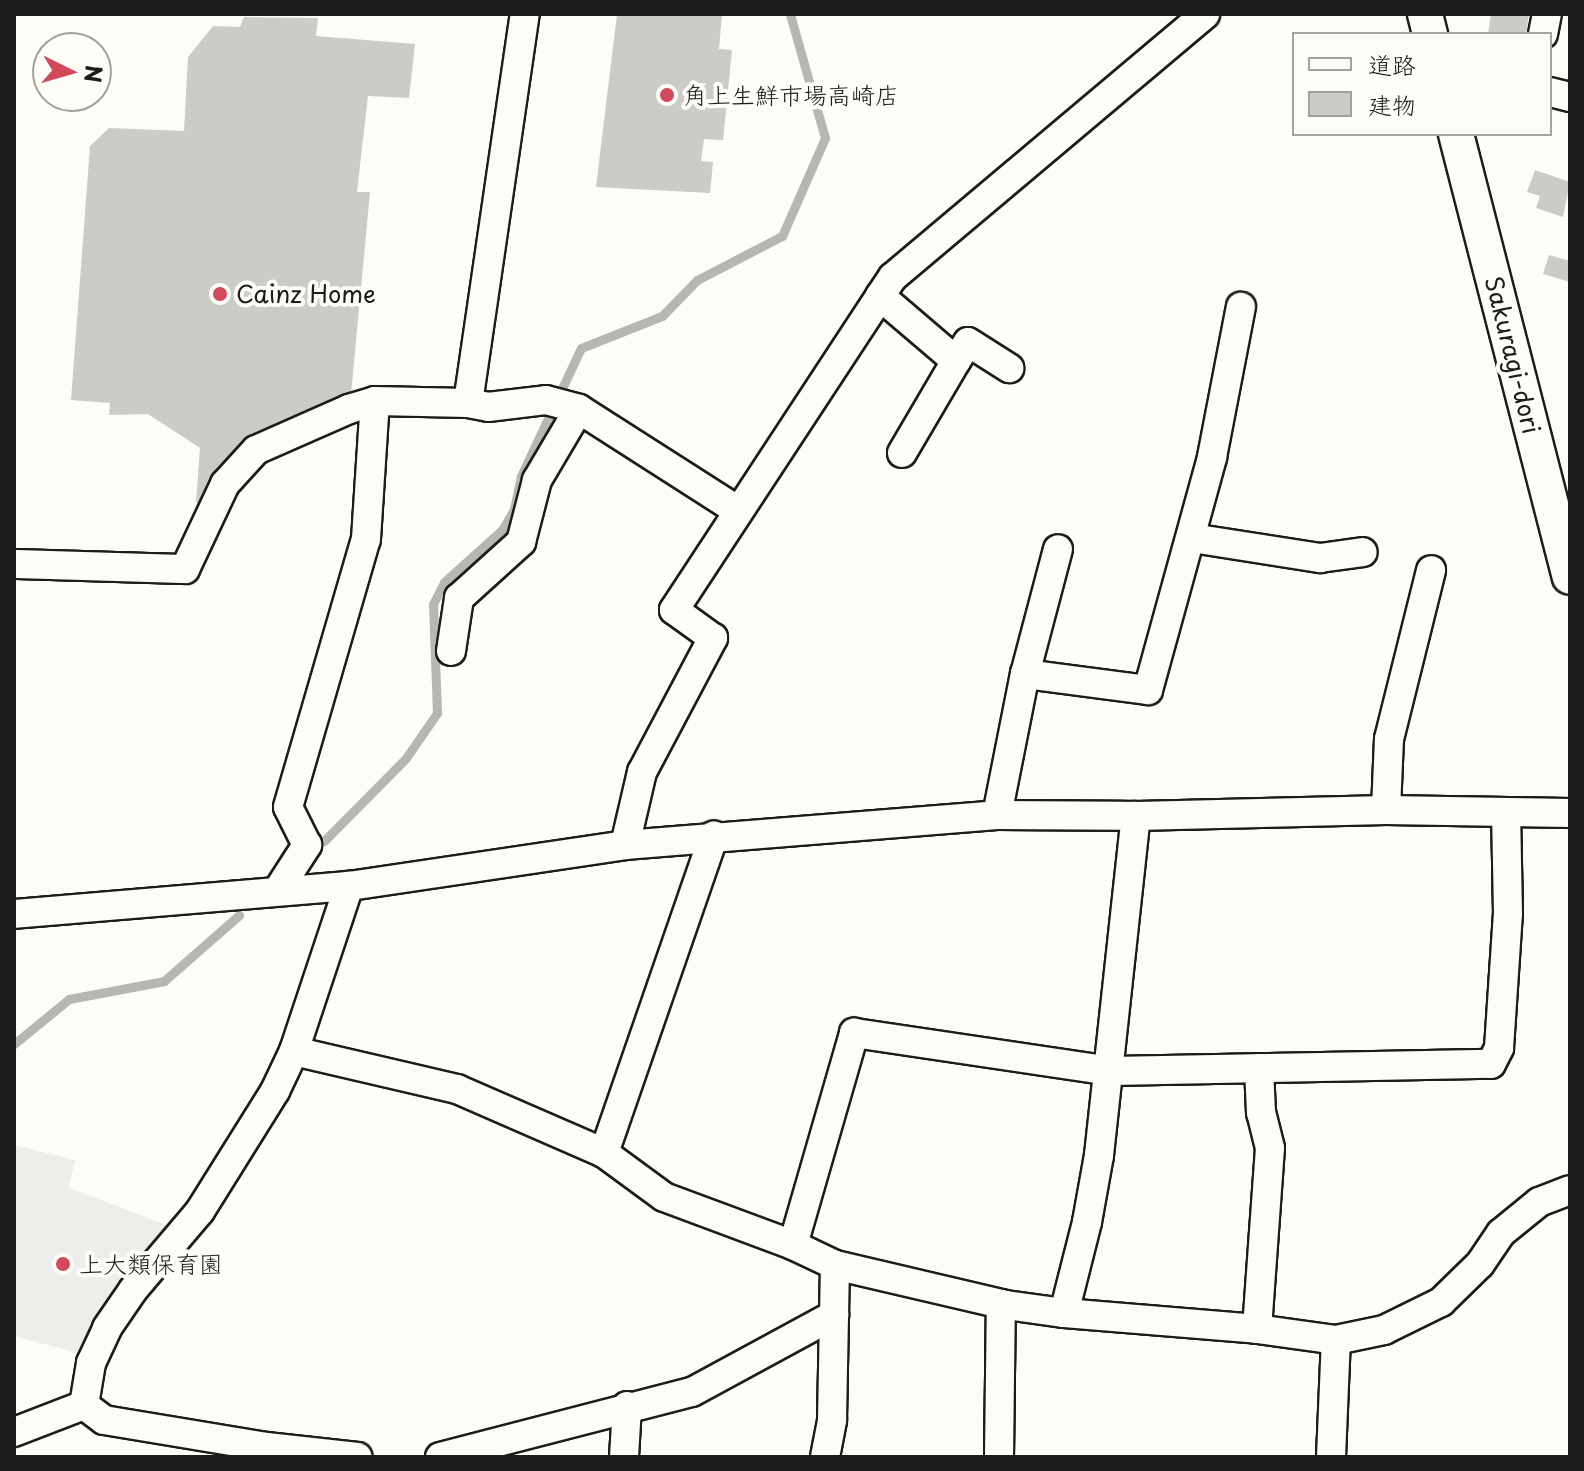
<!DOCTYPE html>
<meta charset="utf-8">
<style>
body{margin:0}
#map{position:relative;width:1584px;height:1471px;overflow:hidden;background:#fdfcf7;font-family:"Playpen Sans","Klee One",sans-serif}
div>[style]{position:absolute}
[style*='--x']{left:calc(var(--x)*1px);top:calc(var(--y)*1px);width:calc(var(--w)*1px);rotate:calc(var(--a)*1deg)}
.built>*{inset:0;background:#eeede9}
.stream>*{height:9px;margin:-4.5px;padding:0 4.5px;transform-origin:4.5px;border-radius:4.5px;background:#b7b6b2}
.building>*{inset:0;background:#cccbc8}
.roads{filter:drop-shadow(2px 0 #1c1c1c) drop-shadow(-2px 0 #1c1c1c) drop-shadow(0 2px #1c1c1c) drop-shadow(0 -2px #1c1c1c)}
.minor>*{height:28px;margin:-14px;padding:0 14px;transform-origin:14px;border-radius:14px;background:#fdfcf7}
.tertiary>*{height:34px;margin:-17px;padding:0 17px;transform-origin:17px;border-radius:17px;background:#fdfcf7}
.dots>*{width:22px;height:22px;translate:-50% -50%;box-sizing:border-box;border:4px solid #fdfcf7;border-radius:50%}
span{translate:-50% -50%;white-space:nowrap;text-align:center;line-height:1.15;-webkit-text-stroke:8px #fdfcf7;paint-order:stroke}
.poi-label{font-size:24px;color:#1c1c1c}
.left{translate:0 -50%;text-align:left}
.street-label{font-size:24px;color:#1c1c1c}
.frame{position:absolute;inset:0;border:16px solid #1c1c1c;pointer-events:none}
.legend{position:absolute;left:1292px;top:32px;width:260px;height:104px;box-sizing:border-box;background:#fdfcf7;border:2px solid #a3a29f;margin:0;padding:10px 14px;list-style:none;font-size:24px;color:#1c1c1c}
.legend li{display:flex;align-items:center;gap:16px;height:40px}
.legend b{width:40px;border:2px solid #a3a29f}
.north{position:absolute;left:32px;top:32px;width:80px;height:80px;box-sizing:border-box;background:#fdfcf7;border:2px solid #a3a29f;border-radius:50%;rotate:95deg;font-size:22px;font-weight:700;line-height:32px;text-align:center;color:#1c1c1c}
.north::after{content:'';display:block;margin:auto;width:28px;height:36px;background:#d1495b;clip-path:polygon(50% 0,100% 100%,50% 72%,0 100%)}
</style>
<div id="map">
<div class="built">
<i style="clip-path:polygon(14px 1145px,75px 1160px,69px 1188px,172px 1227px,82px 1354px,14px 1336px)"></i>
</div>
<div class="stream">
<i style="--x:324;--y:841;--w:117;--a:-45.3"></i>
<i style="--x:406;--y:758;--w:55;--a:-55.4"></i>
<i style="--x:437;--y:713;--w:109;--a:-92.1"></i>
<i style="--x:433;--y:604;--w:25;--a:-63"></i>
<i style="--x:444;--y:582;--w:78;--a:-41.9"></i>
<i style="--x:502;--y:530;--w:24;--a:-60"></i>
<i style="--x:514;--y:509;--w:34;--a:-78"></i>
<i style="--x:521;--y:476;--w:141;--a:-64.9"></i>
<i style="--x:581;--y:348;--w:87;--a:-21.6"></i>
<i style="--x:662;--y:316;--w:50;--a:-45.8"></i>
<i style="--x:697;--y:280;--w:96;--a:-27.4"></i>
<i style="--x:782;--y:236;--w:107;--a:-66.3"></i>
<i style="--x:825;--y:138;--w:129;--a:-105.8"></i>
<i style="--x:14;--y:1044;--w:71;--a:-39.3"></i>
<i style="--x:69;--y:999;--w:97;--a:-10.7"></i>
<i style="--x:164;--y:981;--w:100;--a:-41.3"></i>
</div>
<div class="building">
<i style="clip-path:polygon(617px 14px,722px 14px,719px 49px,732px 50px,723px 140px,704px 139px,701px 161px,713px 162px,710px 193px,596px 187px)"></i>
<i style="clip-path:polygon(1491px 14px,1529px 14px,1526px 34px,1488px 34px)"></i>
<i style="clip-path:polygon(244px 17px,318px 18px,316px 36px,415px 44px,409px 98px,368px 96px,357px 192px,370px 192px,351px 395px,251px 434px,203px 502px,196px 503px,200px 448px,148px 414px,109px 415px,110px 403px,71px 400px,90px 146px,109px 128px,184px 131px,188px 57px,213px 26px,240px 27px)"></i>
<i style="clip-path:polygon(1535px 170px,1570px 182px,1563px 217px,1536px 208px,1540px 196px,1527px 192px)"></i>
<i style="clip-path:polygon(1549px 255px,1570px 261px,1570px 282px,1543px 274px)"></i>
</div>
<div class="roads">
<div class="minor">
<i style="--x:1543;--y:34;--w:20;--a:-79"></i>
<i style="--x:1550;--y:92;--w:21;--a:14"></i>
<i style="--x:880;--y:296;--w:100;--a:40.5"></i>
<i style="--x:956;--y:361;--w:22;--a:-58"></i>
<i style="--x:968;--y:342;--w:49;--a:32.4"></i>
<i style="--x:468;--y:403;--w:393;--a:-81.7"></i>
<i style="--x:902;--y:453;--w:107;--a:-59.6"></i>
<i style="--x:1192;--y:538;--w:130;--a:8.9"></i>
<i style="--x:1320;--y:558;--w:43;--a:-7.9"></i>
<i style="--x:14;--y:564;--w:171;--a:1.7"></i>
<i style="--x:185;--y:569;--w:94;--a:-64.8"></i>
<i style="--x:225;--y:484;--w:46;--a:-47.6"></i>
<i style="--x:256;--y:450;--w:102;--a:-23.8"></i>
<i style="--x:349;--y:409;--w:27;--a:-17"></i>
<i style="--x:375;--y:401;--w:93;--a:1.2"></i>
<i style="--x:468;--y:403;--w:20;--a:11"></i>
<i style="--x:488;--y:407;--w:58;--a:-6.9"></i>
<i style="--x:546;--y:400;--w:34;--a:15"></i>
<i style="--x:579;--y:409;--w:188;--a:32.6"></i>
<i style="--x:451;--y:651;--w:54;--a:-81.4"></i>
<i style="--x:459;--y:598;--w:84;--a:-42.1"></i>
<i style="--x:521;--y:542;--w:64;--a:-75.5"></i>
<i style="--x:537;--y:480;--w:82;--a:-59.4"></i>
<i style="--x:1025;--y:674;--w:129;--a:-75.2"></i>
<i style="--x:1386;--y:810;--w:71;--a:-87.6"></i>
<i style="--x:1389;--y:739;--w:174;--a:-76"></i>
<i style="--x:997;--y:815;--w:144;--a:-78.8"></i>
<i style="--x:1025;--y:674;--w:124;--a:7.4"></i>
<i style="--x:1148;--y:690;--w:242;--a:-74.6"></i>
<i style="--x:1212;--y:457;--w:153;--a:-79.1"></i>
<i style="--x:625;--y:845;--w:75;--a:-76.9"></i>
<i style="--x:642;--y:772;--w:152;--a:-62.1"></i>
<i style="--x:713;--y:638;--w:48;--a:-144.3"></i>
<i style="--x:674;--y:610;--w:376;--a:-56.7"></i>
<i style="--x:880;--y:296;--w:23;--a:-56"></i>
<i style="--x:893;--y:277;--w:408;--a:-40.1"></i>
<i style="--x:278;--y:890;--w:54;--a:-57.2"></i>
<i style="--x:307;--y:845;--w:42;--a:-116.6"></i>
<i style="--x:288;--y:807;--w:279;--a:-73.8"></i>
<i style="--x:366;--y:539;--w:138;--a:-86.3"></i>
<i style="--x:14;--y:914;--w:336;--a:-4.8"></i>
<i style="--x:349;--y:886;--w:279;--a:-8.4"></i>
<i style="--x:625;--y:845;--w:373;--a:-4.6"></i>
<i style="--x:997;--y:815;--w:139;--a:0.4"></i>
<i style="--x:1136;--y:816;--w:250;--a:-1.4"></i>
<i style="--x:1386;--y:810;--w:184;--a:0.9"></i>
<i style="--x:294;--y:1051;--w:167;--a:13.1"></i>
<i style="--x:457;--y:1089;--w:160;--a:23.5"></i>
<i style="--x:604;--y:1153;--w:74;--a:36.3"></i>
<i style="--x:664;--y:1197;--w:138;--a:20.4"></i>
<i style="--x:793;--y:1245;--w:47;--a:25.5"></i>
<i style="--x:835;--y:1265;--w:176;--a:13.2"></i>
<i style="--x:1006;--y:1305;--w:59;--a:7.9"></i>
<i style="--x:1064;--y:1313;--w:194;--a:4.7"></i>
<i style="--x:1257;--y:1329;--w:80;--a:7.9"></i>
<i style="--x:1336;--y:1340;--w:49;--a:-11.8"></i>
<i style="--x:1384;--y:1330;--w:64;--a:-26.2"></i>
<i style="--x:1441;--y:1302;--w:54;--a:-44.3"></i>
<i style="--x:1480;--y:1264;--w:37;--a:-56"></i>
<i style="--x:1501;--y:1233;--w:49;--a:-39.2"></i>
<i style="--x:1539;--y:1202;--w:33;--a:-21"></i>
<i style="--x:604;--y:1153;--w:336;--a:-70.9"></i>
<i style="--x:793;--y:1245;--w:221;--a:-73.9"></i>
<i style="--x:854;--y:1033;--w:260;--a:8.4"></i>
<i style="--x:1111;--y:1071;--w:380;--a:-1.1"></i>
<i style="--x:1491;--y:1064;--w:18;--a:-63"></i>
<i style="--x:1499;--y:1048;--w:134;--a:-86.2"></i>
<i style="--x:1508;--y:914;--w:102;--a:-91.1"></i>
<i style="--x:1064;--y:1313;--w:94;--a:-75.8"></i>
<i style="--x:1087;--y:1222;--w:68;--a:-79.8"></i>
<i style="--x:1099;--y:1155;--w:341;--a:-83.8"></i>
<i style="--x:1257;--y:1329;--w:181;--a:-85.9"></i>
<i style="--x:1270;--y:1148;--w:36;--a:-104"></i>
<i style="--x:1261;--y:1113;--w:45;--a:-92.5"></i>
<i style="--x:84;--y:1405;--w:43;--a:-80.5"></i>
<i style="--x:91;--y:1363;--w:38;--a:-65"></i>
<i style="--x:107;--y:1328;--w:46;--a:-55.6"></i>
<i style="--x:133;--y:1290;--w:104;--a:-49.7"></i>
<i style="--x:200;--y:1211;--w:142;--a:-58"></i>
<i style="--x:275;--y:1091;--w:44;--a:-64.6"></i>
<i style="--x:294;--y:1051;--w:174;--a:-71.6"></i>
<i style="--x:84;--y:1405;--w:25;--a:37"></i>
<i style="--x:104;--y:1420;--w:165;--a:9.4"></i>
<i style="--x:267;--y:1447;--w:91;--a:6.3"></i>
<i style="--x:14;--y:1432;--w:75;--a:-21.1"></i>
<i style="--x:440;--y:1457;--w:260;--a:-14.5"></i>
<i style="--x:692;--y:1392;--w:162;--a:-28.5"></i>
<i style="--x:624;--y:1457;--w:51;--a:-86.6"></i>
<i style="--x:825;--y:1457;--w:38;--a:-79"></i>
<i style="--x:832;--y:1420;--w:155;--a:-88.9"></i>
<i style="--x:999;--y:1457;--w:153;--a:-89.3"></i>
<i style="--x:1331;--y:1457;--w:117;--a:-87.6"></i>
</div>
<div class="tertiary">
<i style="--x:1425;--y:14;--w:21;--a:76"></i>
<i style="--x:1456;--y:134;--w:457;--a:75.6"></i>
</div>
</div>
<div class="dots">
<i style="left:667px;top:95px;background:#d1495b"></i>
<i style="left:220px;top:294px;background:#d1495b"></i>
<i style="left:63px;top:1264px;background:#d1495b"></i>
</div>
<div class="poi-label">
<span class="left" style="left:683px;top:95px">角上生鮮市場高崎店</span>
<span class="left" style="left:236px;top:294px">Cainz Home</span>
<span class="left" style="left:79px;top:1264px">上大類保育園</span>
</div>
<div class="street-label">
<span style="left:1513px;top:355px;rotate:76deg">Sakuragi-dori</span>
</div>
<div class="frame"></div>
<ul class="legend">
<li><b style="height:10px;background:#fdfcf7"></b>道路</li>
<li><b style="height:22px;background:#cccbc8"></b>建物</li>
</ul>
<div class="north">N</div>
</div>
